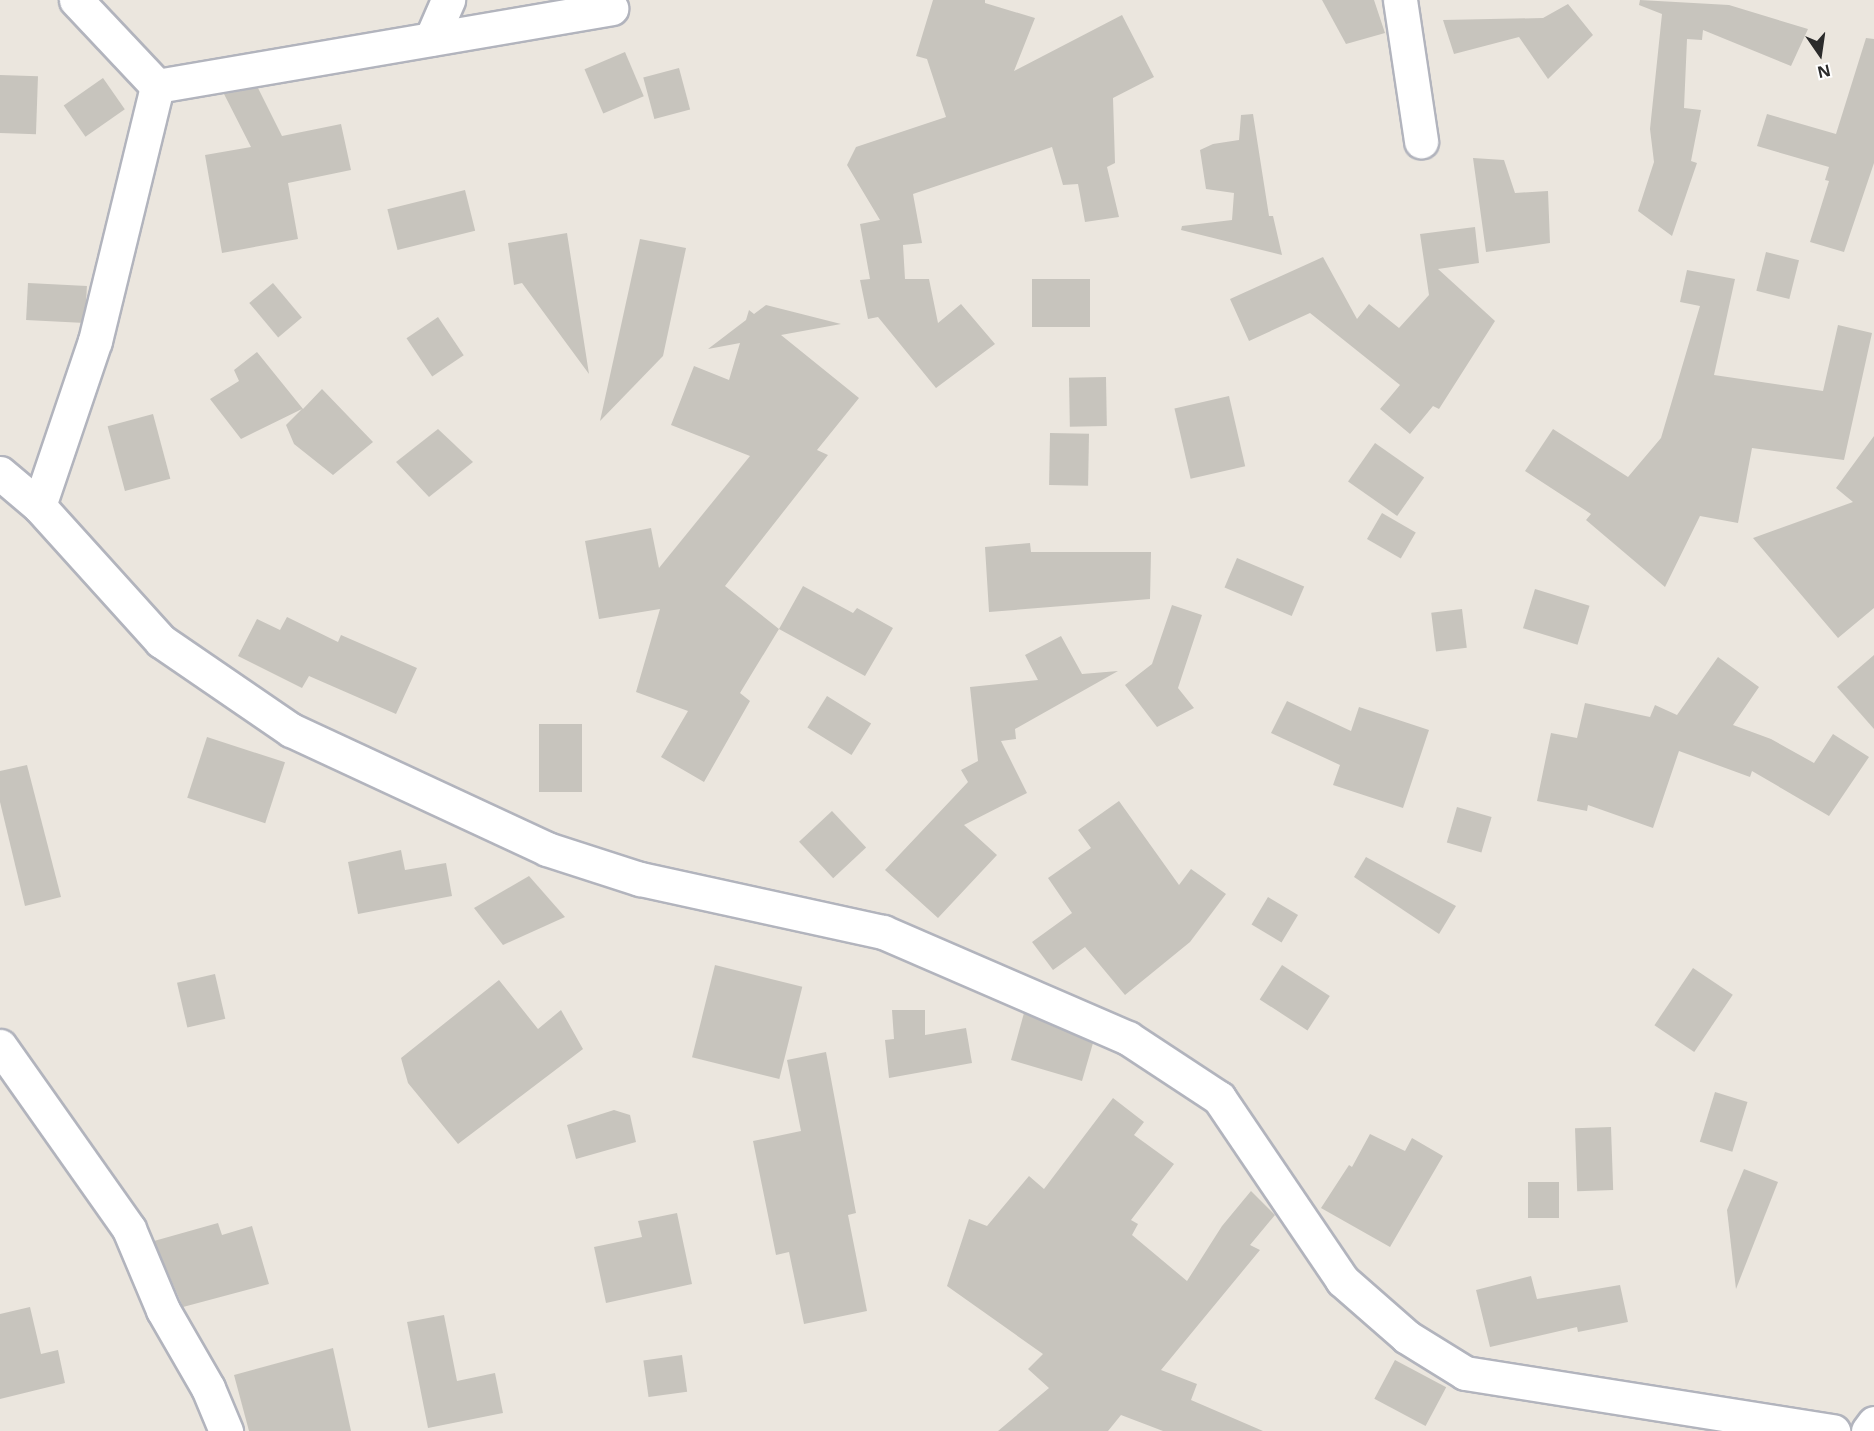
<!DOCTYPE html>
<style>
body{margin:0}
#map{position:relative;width:1874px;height:1431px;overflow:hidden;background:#ebe6de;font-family:"Noto Sans",sans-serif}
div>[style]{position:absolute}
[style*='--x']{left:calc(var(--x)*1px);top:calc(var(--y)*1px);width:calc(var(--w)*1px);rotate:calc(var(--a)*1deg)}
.building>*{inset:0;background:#c7c4bd;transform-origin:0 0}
.roads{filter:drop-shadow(2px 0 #b2b4bd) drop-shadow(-2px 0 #b2b4bd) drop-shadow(0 2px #b2b4bd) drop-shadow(0 -2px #b2b4bd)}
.minor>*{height:33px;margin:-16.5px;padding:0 16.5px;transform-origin:16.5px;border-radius:16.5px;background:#fff}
span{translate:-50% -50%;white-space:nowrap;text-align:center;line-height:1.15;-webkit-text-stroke:4.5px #fff;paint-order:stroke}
.north{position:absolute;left:1790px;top:24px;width:60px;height:60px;-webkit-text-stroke:4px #fff;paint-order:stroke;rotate:167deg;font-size:16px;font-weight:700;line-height:24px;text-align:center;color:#2b2b2b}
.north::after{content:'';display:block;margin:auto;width:21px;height:27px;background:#2b2b2b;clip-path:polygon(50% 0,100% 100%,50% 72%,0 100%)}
</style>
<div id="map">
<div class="building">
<i style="clip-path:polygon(933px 0,985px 0,985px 3px,1035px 18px,1014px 71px,1122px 15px,1154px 77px,1113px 98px,1115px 163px,1107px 167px,1119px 217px,1085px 222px,1078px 184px,1063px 185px,1052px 147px,913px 194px,922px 243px,903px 245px,905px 279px,929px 279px,938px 323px,961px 304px,995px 344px,936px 388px,878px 317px,868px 319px,860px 280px,870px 279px,860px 224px,880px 220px,847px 165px,856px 147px,946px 117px,927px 59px,916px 56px)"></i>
<i style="clip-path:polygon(1322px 0,1374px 0,1385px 33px,1346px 44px)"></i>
<i style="clip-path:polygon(1640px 0,1729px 5px,1808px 29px,1791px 66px,1703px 30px,1702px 40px,1687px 39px,1684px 108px,1701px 110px,1691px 161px,1697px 163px,1672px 236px,1638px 211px,1654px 162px,1650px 129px,1662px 14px,1639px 5px)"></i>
<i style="clip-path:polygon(1568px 4px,1593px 35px,1548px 79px,1519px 37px,1454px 54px,1443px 20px,1543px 18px)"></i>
<i style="clip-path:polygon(1866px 38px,1874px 39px,1874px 163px,1844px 252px,1810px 242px,1829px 181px,1825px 180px,1829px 167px,1757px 146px,1767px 114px,1836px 134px)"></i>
<i style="left:625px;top:52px;width:48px;height:44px;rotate:67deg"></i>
<i style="left:679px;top:68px;width:43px;height:37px;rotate:75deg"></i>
<i style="left:0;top:75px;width:38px;height:58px;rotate:2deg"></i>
<i style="left:103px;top:78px;width:38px;height:48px;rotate:55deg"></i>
<i style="clip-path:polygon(258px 88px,282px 136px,341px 124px,351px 170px,288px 183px,298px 239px,222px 253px,205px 155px,251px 147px,224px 94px)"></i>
<i style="clip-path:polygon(1253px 114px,1269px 216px,1273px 216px,1282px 255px,1181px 230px,1182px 226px,1232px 220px,1234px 193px,1206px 189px,1200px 150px,1213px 144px,1239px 140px,1241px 115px)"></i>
<i style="clip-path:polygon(1473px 158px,1504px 160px,1515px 193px,1548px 191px,1550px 243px,1486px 252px)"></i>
<i style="left:465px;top:190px;width:42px;height:80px;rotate:76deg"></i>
<i style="clip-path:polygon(1475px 227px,1479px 263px,1438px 269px,1495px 321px,1439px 409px,1433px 406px,1410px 434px,1380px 409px,1400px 385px,1310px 313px,1249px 341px,1230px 299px,1323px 257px,1357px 319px,1369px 304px,1399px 328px,1429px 295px,1420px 234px)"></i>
<i style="clip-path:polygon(567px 233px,589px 374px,522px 283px,514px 285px,508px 243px)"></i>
<i style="clip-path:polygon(640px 239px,686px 248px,663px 356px,600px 421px)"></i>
<i style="left:1766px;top:252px;width:34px;height:40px;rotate:14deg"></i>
<i style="clip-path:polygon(1687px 270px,1735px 279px,1714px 375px,1823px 391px,1838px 325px,1872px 333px,1844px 460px,1752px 448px,1738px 523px,1700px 516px,1665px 587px,1586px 520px,1591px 514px,1525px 471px,1553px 429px,1628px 477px,1661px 438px,1700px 306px,1680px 302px)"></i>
<i style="left:1032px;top:279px;width:58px;height:48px"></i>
<i style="left:28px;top:283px;width:59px;height:37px;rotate:3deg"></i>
<i style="left:273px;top:283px;width:45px;height:31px;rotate:50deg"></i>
<i style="clip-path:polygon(766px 305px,841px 324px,781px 335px,859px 398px,817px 450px,828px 455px,725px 586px,779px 629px,740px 693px,750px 701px,704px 782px,661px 757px,688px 711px,636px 692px,660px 609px,599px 619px,585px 541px,651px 528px,659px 568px,750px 456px,671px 425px,694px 366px,729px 380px,740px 343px,708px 349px,746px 320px,749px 310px,754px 314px)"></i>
<i style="left:438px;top:317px;width:46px;height:38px;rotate:56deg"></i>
<i style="clip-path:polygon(257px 352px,303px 409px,322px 389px,373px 442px,333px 475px,294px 444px,286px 425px,302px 409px,241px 439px,210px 399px,239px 381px,234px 370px)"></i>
<i style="left:1106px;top:377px;width:49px;height:37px;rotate:89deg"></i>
<i style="left:1229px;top:396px;width:72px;height:56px;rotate:77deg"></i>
<i style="left:153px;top:414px;width:67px;height:47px;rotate:75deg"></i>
<i style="clip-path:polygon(438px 429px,473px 462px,429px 497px,396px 462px)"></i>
<i style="left:1050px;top:433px;width:39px;height:52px;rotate:1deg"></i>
<i style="clip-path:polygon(1874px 436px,1874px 608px,1838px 638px,1753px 538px,1853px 502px,1836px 488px)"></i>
<i style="left:1375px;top:443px;width:60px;height:47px;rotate:35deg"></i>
<i style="left:1382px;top:513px;width:39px;height:30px;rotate:30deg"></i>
<i style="clip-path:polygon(1030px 543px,1031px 552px,1151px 552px,1150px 599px,989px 612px,985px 547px)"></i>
<i style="left:1237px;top:558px;width:73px;height:32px;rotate:23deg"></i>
<i style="clip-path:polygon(803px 586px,853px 613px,857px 608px,893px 628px,865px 676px,779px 629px)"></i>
<i style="left:1535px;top:589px;width:57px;height:41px;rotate:17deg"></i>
<i style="clip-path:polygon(1172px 605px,1202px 615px,1178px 688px,1194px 708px,1157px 727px,1125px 685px,1152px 664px)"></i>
<i style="left:1462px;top:609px;width:39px;height:31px;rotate:83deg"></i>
<i style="clip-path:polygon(287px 617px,338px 642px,341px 635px,417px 668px,396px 714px,309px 676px,302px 688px,238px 656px,257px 619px,280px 630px)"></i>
<i style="clip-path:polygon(1061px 636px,1082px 674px,1118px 671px,1015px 729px,1016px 739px,1001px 741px,1027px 793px,964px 825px,997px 855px,938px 918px,885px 870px,968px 782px,961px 770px,978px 761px,970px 687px,1038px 680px,1025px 655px)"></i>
<i style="clip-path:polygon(1874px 655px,1874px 729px,1837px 687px)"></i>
<i style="clip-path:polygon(1718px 657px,1759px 687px,1733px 725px,1771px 739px,1814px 763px,1833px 734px,1869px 757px,1829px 816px,1752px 771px,1750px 777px,1679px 751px,1653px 828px,1588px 805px,1587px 811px,1537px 801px,1551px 733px,1577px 738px,1585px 703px,1650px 717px,1655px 705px,1677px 715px)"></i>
<i style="left:827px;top:696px;width:52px;height:37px;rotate:32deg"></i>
<i style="clip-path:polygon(1287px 701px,1351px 731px,1359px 707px,1429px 730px,1403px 808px,1333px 785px,1340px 765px,1271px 733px)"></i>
<i style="left:539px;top:724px;width:43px;height:68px"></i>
<i style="left:207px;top:737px;width:82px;height:64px;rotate:18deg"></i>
<i style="clip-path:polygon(27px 765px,61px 897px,25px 906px,0 802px,0 771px)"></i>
<i style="clip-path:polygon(1119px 801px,1179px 885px,1191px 869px,1226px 894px,1190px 942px,1125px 995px,1085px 947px,1053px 970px,1032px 942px,1072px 913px,1048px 878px,1091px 848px,1078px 830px)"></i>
<i style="left:1457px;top:807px;width:36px;height:37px;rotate:16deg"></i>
<i style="left:832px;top:811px;width:50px;height:45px;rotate:47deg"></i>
<i style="clip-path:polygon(401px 850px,405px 870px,446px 863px,452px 896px,358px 914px,348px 862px)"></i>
<i style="clip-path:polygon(1366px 857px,1456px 906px,1439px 934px,1354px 877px)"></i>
<i style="clip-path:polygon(529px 876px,565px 917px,503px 945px,474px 908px)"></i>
<i style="left:1268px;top:897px;width:35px;height:32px;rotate:31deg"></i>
<i style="left:715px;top:965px;width:90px;height:95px;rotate:14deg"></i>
<i style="left:1282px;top:965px;width:57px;height:41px;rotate:33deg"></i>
<i style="left:1693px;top:968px;width:48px;height:69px;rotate:34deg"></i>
<i style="left:215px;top:974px;width:46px;height:39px;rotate:77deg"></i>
<i style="clip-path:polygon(499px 980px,538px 1029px,561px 1010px,583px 1049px,458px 1144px,408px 1083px,401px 1058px)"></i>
<i style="clip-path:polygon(892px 1010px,925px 1010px,925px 1035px,966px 1028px,972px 1063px,889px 1078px,885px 1040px,894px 1039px)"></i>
<i style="clip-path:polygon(1024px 1013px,1093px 1043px,1082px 1081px,1011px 1060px)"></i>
<i style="clip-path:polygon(826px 1052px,856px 1213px,848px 1215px,867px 1311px,804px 1324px,789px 1252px,776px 1255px,753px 1141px,801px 1131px,787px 1060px)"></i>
<i style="left:1715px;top:1092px;width:34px;height:52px;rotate:17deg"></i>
<i style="clip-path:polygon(1113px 1098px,1144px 1122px,1134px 1135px,1174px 1164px,1131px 1220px,1138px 1224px,1132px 1235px,1187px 1281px,1222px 1226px,1251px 1191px,1275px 1215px,1250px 1245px,1260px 1250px,1161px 1370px,1197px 1384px,1191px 1400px,1263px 1431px,1163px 1431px,1121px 1415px,1108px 1431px,998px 1431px,1049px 1388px,1028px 1369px,1043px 1354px,947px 1286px,969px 1219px,987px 1226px,1029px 1176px,1044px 1189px)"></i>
<i style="clip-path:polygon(614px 1110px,630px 1115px,636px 1142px,576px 1159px,567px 1125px)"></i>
<i style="left:1611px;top:1127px;width:63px;height:36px;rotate:88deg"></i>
<i style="clip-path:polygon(1370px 1134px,1405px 1151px,1412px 1138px,1443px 1156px,1390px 1247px,1321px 1208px,1349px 1165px,1352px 1167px)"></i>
<i style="clip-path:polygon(1744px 1169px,1778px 1182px,1736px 1289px,1727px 1210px)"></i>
<i style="left:1528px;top:1182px;width:31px;height:36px"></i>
<i style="clip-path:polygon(677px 1213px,692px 1284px,606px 1303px,594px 1247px,642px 1237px,638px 1221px)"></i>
<i style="clip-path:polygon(218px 1223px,222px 1235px,252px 1226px,269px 1284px,183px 1307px,154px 1241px)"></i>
<i style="clip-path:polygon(1531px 1276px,1537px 1299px,1620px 1285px,1628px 1322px,1578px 1332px,1577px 1327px,1490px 1347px,1476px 1290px)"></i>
<i style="clip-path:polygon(30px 1307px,41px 1354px,58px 1350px,65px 1383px,0 1399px,0 1314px)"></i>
<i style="clip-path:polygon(444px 1315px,457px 1381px,495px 1373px,503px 1413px,428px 1428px,407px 1322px)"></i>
<i style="clip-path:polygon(333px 1348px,351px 1431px,249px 1431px,234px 1375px)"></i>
<i style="left:682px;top:1355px;width:37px;height:39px;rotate:82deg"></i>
<i style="left:1395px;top:1360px;width:58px;height:44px;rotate:28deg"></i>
</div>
<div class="roads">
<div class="minor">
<i style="--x:76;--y:0;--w:118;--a:46.7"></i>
<i style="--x:1400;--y:0;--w:143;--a:81.5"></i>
<i style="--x:431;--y:39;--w:43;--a:-66.4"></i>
<i style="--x:157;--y:86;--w:461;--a:-9.7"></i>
<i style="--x:0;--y:473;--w:51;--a:40.2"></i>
<i style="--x:39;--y:506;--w:182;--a:47.9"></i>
<i style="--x:161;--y:641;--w:158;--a:34.4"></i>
<i style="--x:291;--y:730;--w:282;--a:24.9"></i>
<i style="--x:547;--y:849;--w:98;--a:17.9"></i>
<i style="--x:640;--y:879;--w:249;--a:12.3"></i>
<i style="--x:883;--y:932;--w:267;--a:23.4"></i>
<i style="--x:1128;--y:1038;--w:109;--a:33.4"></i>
<i style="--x:1219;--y:1098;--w:220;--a:55.9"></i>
<i style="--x:1342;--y:1280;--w:86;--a:41.2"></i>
<i style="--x:1407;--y:1337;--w:68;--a:31.8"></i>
<i style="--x:1465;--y:1373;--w:373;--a:9"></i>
<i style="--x:39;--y:506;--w:174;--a:-71.3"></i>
<i style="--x:95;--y:341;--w:262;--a:-76.3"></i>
<i style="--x:0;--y:1046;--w:224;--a:54.8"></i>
<i style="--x:129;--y:1229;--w:88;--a:67.2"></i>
<i style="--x:163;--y:1310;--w:90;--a:60"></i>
<i style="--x:208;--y:1388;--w:47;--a:67.3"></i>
<i style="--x:1868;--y:1431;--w:10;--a:-53"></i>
</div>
</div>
<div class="north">N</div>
</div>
